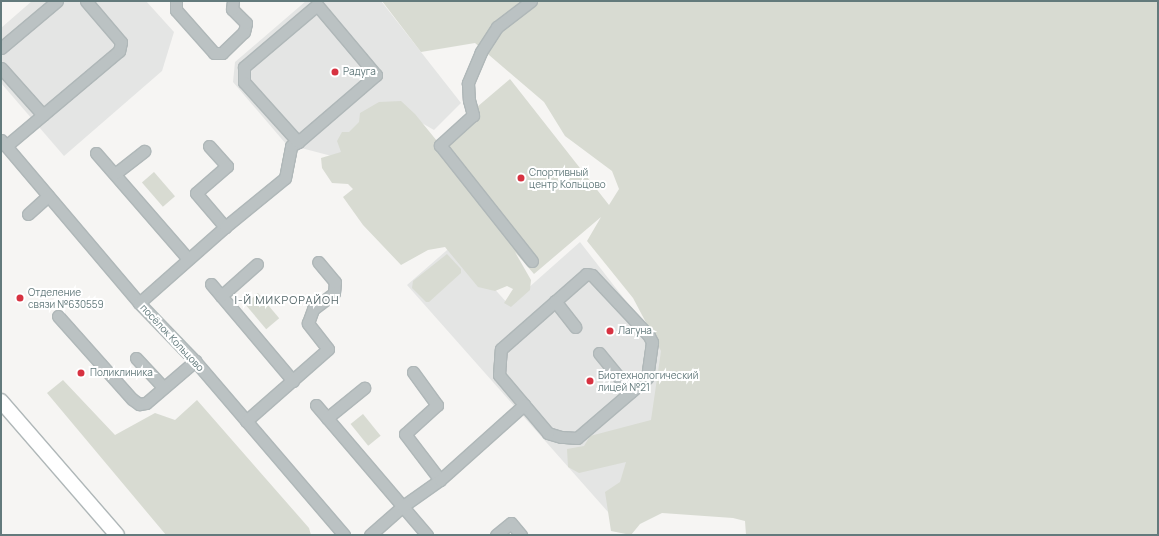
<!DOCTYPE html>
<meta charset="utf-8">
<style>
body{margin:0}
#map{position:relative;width:1159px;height:536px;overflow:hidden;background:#f6f5f3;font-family:Manrope,sans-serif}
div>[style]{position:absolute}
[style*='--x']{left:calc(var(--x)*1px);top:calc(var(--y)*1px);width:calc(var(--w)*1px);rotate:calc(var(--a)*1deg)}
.built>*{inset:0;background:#e4e5e4}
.green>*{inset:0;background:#d8dbd2;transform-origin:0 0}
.roads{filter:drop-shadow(1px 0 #afb7b8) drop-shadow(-1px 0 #afb7b8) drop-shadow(0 1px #afb7b8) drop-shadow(0 -1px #afb7b8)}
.minor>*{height:11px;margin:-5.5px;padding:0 5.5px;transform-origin:5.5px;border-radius:5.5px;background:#bbc2c3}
.major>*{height:14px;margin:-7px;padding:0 7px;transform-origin:7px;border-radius:7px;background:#fff}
.dots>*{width:11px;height:11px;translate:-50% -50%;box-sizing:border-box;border:2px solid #fff;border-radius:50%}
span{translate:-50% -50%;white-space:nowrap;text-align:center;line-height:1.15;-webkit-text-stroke:4px #fff;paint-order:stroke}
.poi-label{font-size:10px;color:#637a7c}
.left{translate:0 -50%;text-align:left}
.street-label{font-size:10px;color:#637a7c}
.neighbourhood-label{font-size:11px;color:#546668;letter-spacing:1px}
.frame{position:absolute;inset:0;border:2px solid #637a7c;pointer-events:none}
</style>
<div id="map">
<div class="built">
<i style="clip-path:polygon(32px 1px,146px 1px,174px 32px,162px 71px,64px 156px,1px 83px,1px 28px)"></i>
<i style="clip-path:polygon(306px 1px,381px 1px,461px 103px,434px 130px,399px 110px,343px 159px,286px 144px,233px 82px,235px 62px)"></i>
<i style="clip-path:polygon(580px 242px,724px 427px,616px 521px,407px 285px,454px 244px,509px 305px)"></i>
</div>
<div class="green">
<i style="clip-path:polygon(382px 1px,1158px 1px,1158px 535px,746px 535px,745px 521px,733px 518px,662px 513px,640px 524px,631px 535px,611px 531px,605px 492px,620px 482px,626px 462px,579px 473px,568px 467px,567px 449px,584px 446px,590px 436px,651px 420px,661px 351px,633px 298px,587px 241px,601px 217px,534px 274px,515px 252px,531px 280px,530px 290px,511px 307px,504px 303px,513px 289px,507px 286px,495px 291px,478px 287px,445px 247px,428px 250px,401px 265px,363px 225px,343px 197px,353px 189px,348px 184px,332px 183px,322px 168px,321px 158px,341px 152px,337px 141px,342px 132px,349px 132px,359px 122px,360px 113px,379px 102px,401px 101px,415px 114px,437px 141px,510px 79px,609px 205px,619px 189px,612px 171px,565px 136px,544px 102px,475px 43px,421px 52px)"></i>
<i style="left:154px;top:172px;width:32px;height:16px;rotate:49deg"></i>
<i style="clip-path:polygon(447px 254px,461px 269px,461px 273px,429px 302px,426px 302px,412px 288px,413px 281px)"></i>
<i style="left:258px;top:293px;width:33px;height:17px;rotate:50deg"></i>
<i style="clip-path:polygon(63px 380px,115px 435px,155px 413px,175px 420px,197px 400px,309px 528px,311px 535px,166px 535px,47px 393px)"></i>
<i style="left:363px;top:414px;width:28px;height:16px;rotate:51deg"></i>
</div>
<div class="roads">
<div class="minor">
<i style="--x:176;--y:1;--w:9;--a:90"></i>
<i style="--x:176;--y:10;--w:57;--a:48.5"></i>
<i style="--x:214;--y:53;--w:8;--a:0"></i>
<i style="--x:222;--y:53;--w:30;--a:-44"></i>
<i style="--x:244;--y:32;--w:9;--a:-77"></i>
<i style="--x:246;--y:23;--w:20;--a:-135"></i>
<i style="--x:232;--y:9;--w:8;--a:-83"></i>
<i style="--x:531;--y:1;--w:43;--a:142.6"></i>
<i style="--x:497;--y:27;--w:30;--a:123"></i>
<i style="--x:481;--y:52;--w:34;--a:113"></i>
<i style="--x:468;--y:83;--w:17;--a:87"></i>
<i style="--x:469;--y:100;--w:16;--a:75"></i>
<i style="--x:473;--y:115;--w:45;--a:137.7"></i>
<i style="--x:440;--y:145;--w:148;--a:51.6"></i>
<i style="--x:1;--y:48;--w:73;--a:-40"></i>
<i style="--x:1;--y:68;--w:63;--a:48.2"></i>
<i style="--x:1;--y:140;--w:214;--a:49.7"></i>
<i style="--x:139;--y:303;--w:81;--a:46"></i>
<i style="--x:195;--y:361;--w:229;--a:49.4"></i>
<i style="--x:6;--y:146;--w:148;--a:-40.1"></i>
<i style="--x:119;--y:51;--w:9;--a:-77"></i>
<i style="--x:121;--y:42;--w:54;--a:-130.5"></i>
<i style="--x:209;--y:146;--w:27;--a:48"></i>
<i style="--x:227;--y:166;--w:41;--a:138.9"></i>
<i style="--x:196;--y:193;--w:45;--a:49.5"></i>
<i style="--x:96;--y:153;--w:140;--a:49"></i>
<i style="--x:116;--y:173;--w:36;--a:-38"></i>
<i style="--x:28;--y:214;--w:27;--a:-42"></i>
<i style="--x:586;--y:274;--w:6;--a:9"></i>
<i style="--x:592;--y:275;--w:83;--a:46.9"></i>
<i style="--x:649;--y:336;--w:7;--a:63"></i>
<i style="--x:652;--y:342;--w:36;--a:98"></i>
<i style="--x:647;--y:378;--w:92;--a:139.4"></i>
<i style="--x:577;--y:438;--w:16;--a:-176"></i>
<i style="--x:561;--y:437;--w:14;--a:-163"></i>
<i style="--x:548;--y:433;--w:76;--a:-130.2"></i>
<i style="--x:499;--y:375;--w:26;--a:-86"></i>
<i style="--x:501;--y:349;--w:113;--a:-41.4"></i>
<i style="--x:211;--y:284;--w:127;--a:49.8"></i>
<i style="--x:221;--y:296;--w:48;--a:-41.6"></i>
<i style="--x:555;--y:301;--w:33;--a:52"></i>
<i style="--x:139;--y:303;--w:115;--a:-41.5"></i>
<i style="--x:225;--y:227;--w:77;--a:-39.2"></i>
<i style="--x:285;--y:178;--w:33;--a:-79"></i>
<i style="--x:291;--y:146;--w:8;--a:-30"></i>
<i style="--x:298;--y:142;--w:103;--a:-40.7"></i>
<i style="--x:376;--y:75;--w:92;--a:-130.1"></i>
<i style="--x:317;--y:5;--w:96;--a:139.7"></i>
<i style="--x:244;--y:67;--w:15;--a:90"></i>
<i style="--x:244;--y:82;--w:81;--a:48"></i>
<i style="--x:58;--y:316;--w:111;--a:48.3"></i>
<i style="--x:132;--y:399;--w:9;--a:36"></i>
<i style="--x:139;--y:404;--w:7;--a:-8"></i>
<i style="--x:146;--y:403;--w:65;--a:-40.6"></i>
<i style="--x:599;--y:353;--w:50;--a:50.6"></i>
<i style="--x:136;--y:358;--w:40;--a:47"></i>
<i style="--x:413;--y:372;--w:41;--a:54"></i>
<i style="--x:437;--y:405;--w:43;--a:137.8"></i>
<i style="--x:405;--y:434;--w:58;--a:52.7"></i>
<i style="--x:316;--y:405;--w:171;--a:49.5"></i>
<i style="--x:327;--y:418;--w:48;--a:-39"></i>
<i style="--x:246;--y:421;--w:109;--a:-41.3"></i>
<i style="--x:328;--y:349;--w:33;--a:-128"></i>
<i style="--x:308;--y:323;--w:15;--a:-70"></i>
<i style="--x:313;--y:309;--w:26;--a:-37"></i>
<i style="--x:334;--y:293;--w:11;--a:-85"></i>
<i style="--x:335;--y:282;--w:26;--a:-130"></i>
<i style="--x:370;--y:535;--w:44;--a:-41.3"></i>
<i style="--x:403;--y:506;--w:45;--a:-35.1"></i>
<i style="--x:440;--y:480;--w:113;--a:-41.8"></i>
<i style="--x:496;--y:535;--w:19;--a:-39"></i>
<i style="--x:511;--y:523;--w:16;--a:50"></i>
</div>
<div class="major">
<i style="--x:1;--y:401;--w:177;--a:49.1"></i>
</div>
</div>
<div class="dots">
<i style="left:335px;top:72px;background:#d73241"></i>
<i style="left:521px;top:178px;background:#d73241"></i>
<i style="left:20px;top:298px;background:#d73241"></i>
<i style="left:610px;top:331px;background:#d73241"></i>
<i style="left:81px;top:373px;background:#d73241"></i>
<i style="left:590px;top:381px;background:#d73241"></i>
</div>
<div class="poi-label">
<span class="left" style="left:343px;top:72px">Радуга</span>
<span class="left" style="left:529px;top:178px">Спортивный<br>центр Кольцово</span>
<span class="left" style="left:28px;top:298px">Отделение<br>связи №630559</span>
<span class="left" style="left:618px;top:331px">Лагуна</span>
<span class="left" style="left:90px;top:373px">Поликлиника</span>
<span class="left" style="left:598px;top:381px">Биотехнологический<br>лицей №21</span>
</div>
<div class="street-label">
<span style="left:172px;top:338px;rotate:47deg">посёлок Кольцово</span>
</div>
<div class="neighbourhood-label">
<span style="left:287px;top:300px">I-Й МИКРОРАЙОН</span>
</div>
<div class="frame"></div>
</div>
